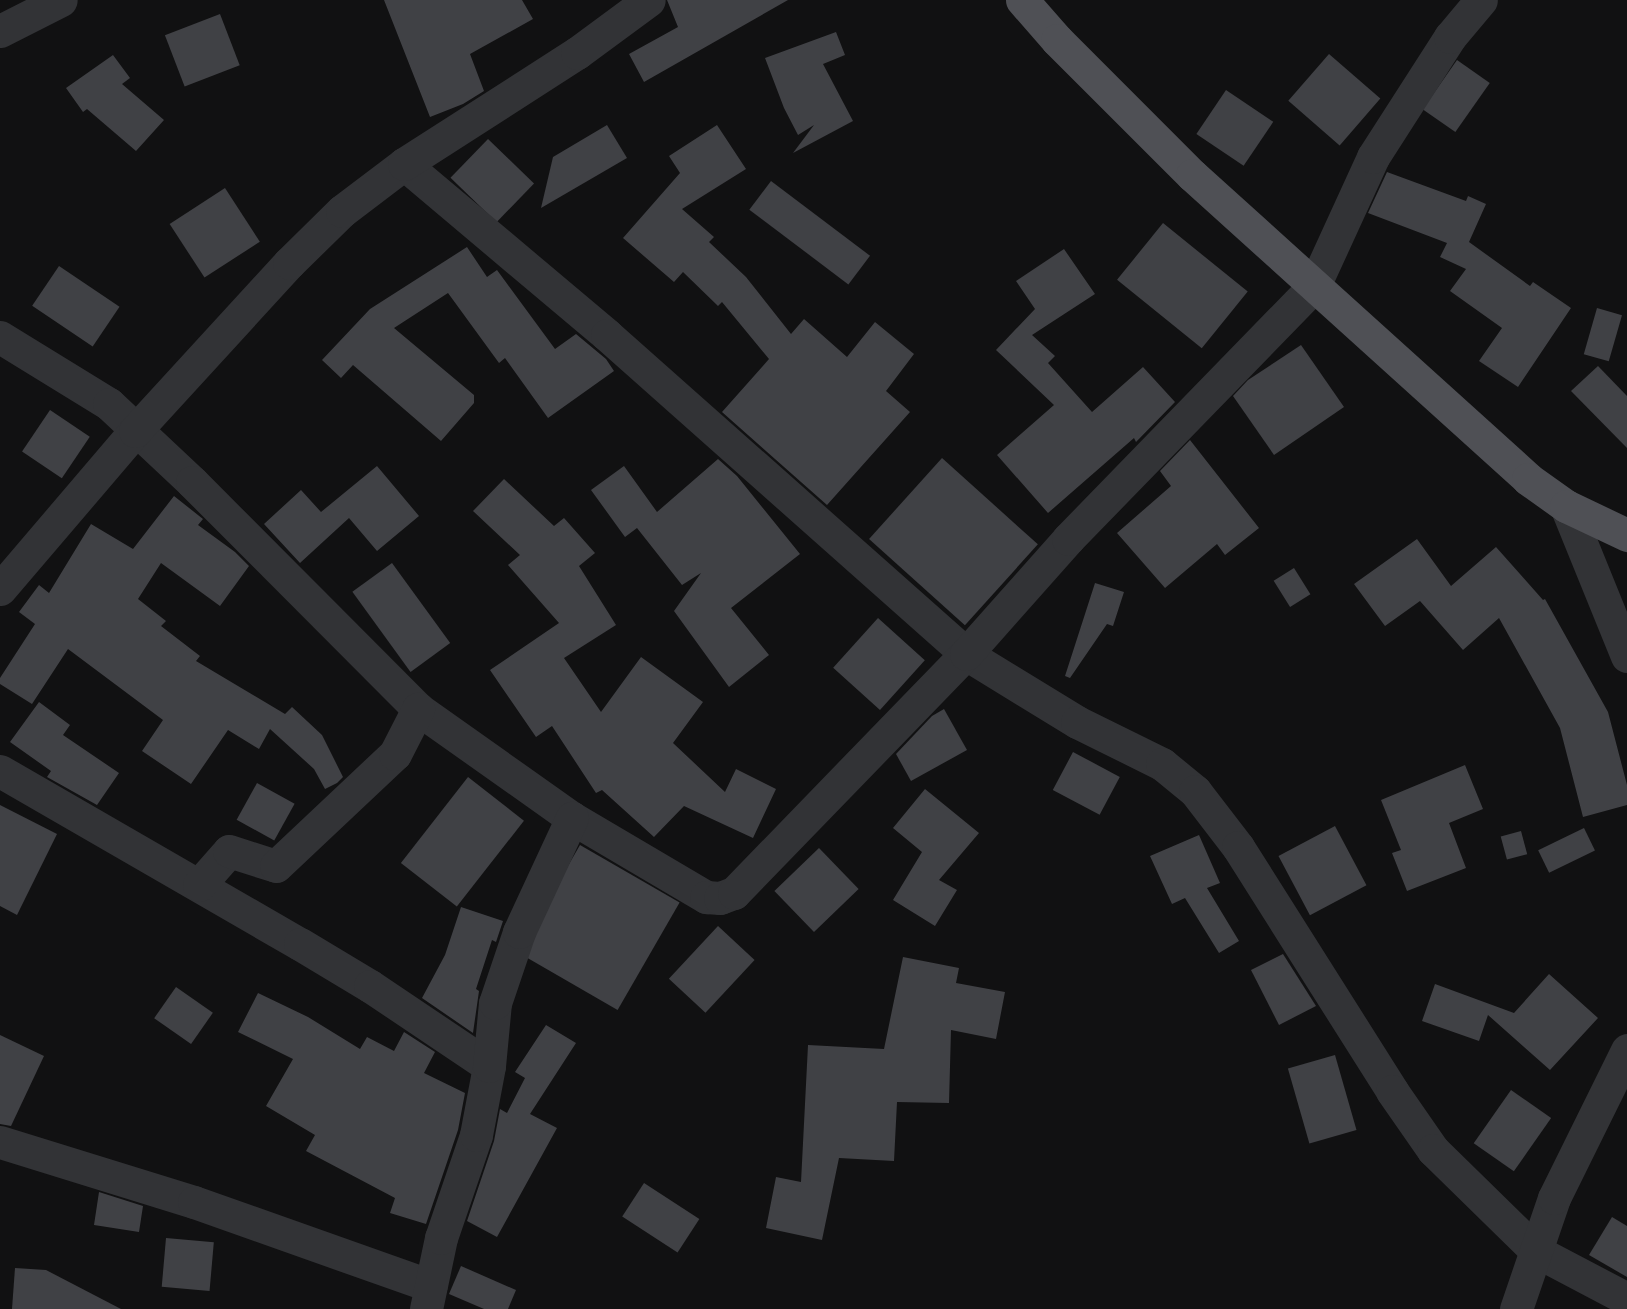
<!DOCTYPE html>
<style>
body{margin:0}
#map{position:relative;width:1627px;height:1309px;overflow:hidden;background:#111112;font-family:"DejaVu Sans",sans-serif}
div>[style]{position:absolute}
[style*='--x']{left:calc(var(--x)*1px);top:calc(var(--y)*1px);width:calc(var(--w)*1px);rotate:calc(var(--a)*1deg)}
.building>*{inset:0;background:#404145;transform-origin:0 0}
.minor>*{height:33px;margin:-16.5px;padding:0 16.5px;transform-origin:16.5px;border-radius:16.5px;background:#323336}
.major>*{height:33px;margin:-16.5px;padding:0 16.5px;transform-origin:16.5px;border-radius:16.5px;background:#4f5055}
span{translate:-50% -50%;white-space:nowrap;text-align:center;line-height:1.15;-webkit-text-stroke:5px #0c0c0d;paint-order:stroke}
</style>
<div id="map">
<div class="building">
<i style="clip-path:polygon(384px 0,522px 0,533px 19px,470px 54px,484px 91px,463px 104px,430px 117px)"></i>
<i style="clip-path:polygon(667px 0,788px 0,644px 82px,629px 54px,678px 27px)"></i>
<i style="left:220px;top:14px;width:55px;height:59px;rotate:69deg"></i>
<i style="clip-path:polygon(836px 32px,845px 55px,823px 64px,853px 121px,793px 153px,814px 125px,798px 135px,784px 108px,765px 58px)"></i>
<i style="left:1329px;top:54px;width:68px;height:62px;rotate:41deg"></i>
<i style="clip-path:polygon(113px 55px,130px 78px,122px 84px,164px 120px,136px 151px,87px 109px,83px 112px,66px 88px)"></i>
<i style="left:1457px;top:60px;width:40px;height:60px;rotate:35deg"></i>
<i style="left:1226px;top:90px;width:57px;height:53px;rotate:34deg"></i>
<i style="clip-path:polygon(607px 125px,627px 158px,541px 208px,553px 157px)"></i>
<i style="clip-path:polygon(717px 125px,746px 169px,682px 209px,714px 237px,709px 242px,746px 277px,791px 334px,804px 319px,847px 357px,875px 322px,914px 354px,886px 391px,910px 412px,827px 505px,722px 412px,769px 359px,722px 302px,718px 306px,683px 272px,674px 282px,623px 238px,680px 173px,669px 156px)"></i>
<i style="left:488px;top:139px;width:64px;height:54px;rotate:44deg"></i>
<i style="clip-path:polygon(1387px 172px,1466px 201px,1468px 196px,1486px 204px,1469px 242px,1530px 286px,1533px 282px,1571px 308px,1518px 387px,1479px 361px,1502px 328px,1450px 291px,1466px 269px,1440px 257px,1447px 243px,1368px 213px)"></i>
<i style="left:771px;top:181px;width:124px;height:36px;rotate:37deg"></i>
<i style="left:225px;top:188px;width:64px;height:66px;rotate:57deg"></i>
<i style="left:1163px;top:223px;width:109px;height:73px;rotate:39deg"></i>
<i style="clip-path:polygon(467px 247px,487px 277px,497px 270px,555px 349px,576px 334px,606px 359px,614px 371px,548px 418px,505px 358px,499px 363px,448px 293px,394px 328px,474px 395px,474px 403px,441px 441px,353px 365px,341px 378px,322px 360px,370px 309px)"></i>
<i style="clip-path:polygon(1064px 249px,1095px 294px,1032px 335px,1055px 356px,1048px 363px,1092px 412px,1143px 367px,1175px 402px,1136px 442px,1134px 438px,1048px 513px,997px 455px,1054px 405px,996px 350px,1035px 309px,1016px 281px)"></i>
<i style="left:59px;top:266px;width:73px;height:48px;rotate:34deg"></i>
<i style="left:1597px;top:308px;width:26px;height:48px;rotate:16deg"></i>
<i style="clip-path:polygon(1301px 345px,1344px 407px,1274px 455px,1233px 396px,1248px 380px)"></i>
<i style="clip-path:polygon(1598px 366px,1627px 396px,1627px 448px,1571px 391px)"></i>
<i style="left:50px;top:410px;width:48px;height:50px;rotate:34deg"></i>
<i style="clip-path:polygon(1190px 440px,1259px 528px,1225px 555px,1217px 544px,1165px 588px,1117px 533px,1171px 486px,1160px 471px)"></i>
<i style="left:942px;top:458px;width:129px;height:109px;rotate:42deg"></i>
<i style="clip-path:polygon(718px 459px,737px 476px,800px 554px,731px 608px,769px 655px,729px 687px,674px 611px,701px 573px,682px 585px,637px 528px,625px 537px,591px 490px,624px 466px,657px 512px)"></i>
<i style="clip-path:polygon(377px 466px,419px 516px,377px 551px,349px 518px,300px 563px,264px 524px,301px 490px,321px 512px)"></i>
<i style="clip-path:polygon(504px 479px,554px 526px,564px 518px,595px 553px,579px 566px,616px 625px,564px 658px,601px 712px,641px 657px,703px 702px,673px 743px,725px 792px,736px 769px,776px 789px,753px 838px,684px 806px,654px 837px,602px 790px,596px 793px,552px 726px,536px 737px,490px 670px,559px 623px,508px 565px,520px 555px,473px 511px)"></i>
<i style="clip-path:polygon(174px 496px,203px 519px,198px 525px,235px 552px,249px 566px,220px 606px,161px 563px,138px 599px,166px 621px,161px 626px,200px 656px,196px 661px,285px 714px,292px 707px,322px 735px,343px 777px,337px 783px,325px 789px,314px 769px,270px 729px,259px 749px,228px 730px,191px 784px,142px 751px,163px 720px,68px 649px,32px 704px,0 684px,0 678px,35px 624px,19px 612px,39px 585px,49px 593px,91px 524px,133px 549px)"></i>
<i style="clip-path:polygon(1417px 539px,1451px 586px,1496px 547px,1543px 600px,1545px 599px,1608px 712px,1627px 785px,1627px 805px,1583px 817px,1560px 728px,1499px 618px,1463px 650px,1420px 601px,1385px 626px,1354px 584px)"></i>
<i style="left:392px;top:563px;width:99px;height:49px;rotate:54deg"></i>
<i style="left:1294px;top:568px;width:31px;height:24px;rotate:58deg"></i>
<i style="clip-path:polygon(1095px 583px,1124px 592px,1113px 626px,1107px 624px,1070px 678px,1065px 676px)"></i>
<i style="left:878px;top:618px;width:63px;height:67px;rotate:42deg"></i>
<i style="clip-path:polygon(39px 702px,70px 725px,63px 735px,119px 773px,97px 805px,47px 777px,51px 771px,10px 742px)"></i>
<i style="clip-path:polygon(944px 709px,967px 750px,911px 781px,896px 754px,932px 716px)"></i>
<i style="left:1073px;top:752px;width:53px;height:43px;rotate:28deg"></i>
<i style="clip-path:polygon(1465px 765px,1483px 809px,1449px 823px,1466px 868px,1407px 891px,1392px 853px,1401px 850px,1381px 800px)"></i>
<i style="left:468px;top:777px;width:71px;height:109px;rotate:38deg"></i>
<i style="left:257px;top:783px;width:43px;height:42px;rotate:29deg"></i>
<i style="clip-path:polygon(925px 789px,979px 833px,939px 880px,957px 890px,935px 926px,893px 900px,922px 852px,893px 828px)"></i>
<i style="clip-path:polygon(0 805px,57px 834px,17px 915px,0 906px)"></i>
<i style="left:1335px;top:826px;width:67px;height:64px;rotate:62deg"></i>
<i style="left:1584px;top:828px;width:25px;height:51px;rotate:64deg"></i>
<i style="left:1521px;top:831px;width:24px;height:21px;rotate:75deg"></i>
<i style="clip-path:polygon(1199px 835px,1220px 883px,1207px 888px,1239px 941px,1219px 953px,1185px 898px,1172px 904px,1150px 856px)"></i>
<i style="left:580px;top:845px;width:115px;height:124px;rotate:30deg"></i>
<i style="left:819px;top:848px;width:57px;height:62px;rotate:46deg"></i>
<i style="clip-path:polygon(461px 907px,503px 921px,496px 942px,492px 940px,476px 989px,479px 991px,473px 1033px,422px 998px,445px 955px)"></i>
<i style="left:718px;top:926px;width:50px;height:72px;rotate:43deg"></i>
<i style="clip-path:polygon(1283px 954px,1316px 1006px,1279px 1025px,1251px 970px)"></i>
<i style="clip-path:polygon(903px 957px,959px 968px,956px 983px,1005px 992px,996px 1039px,951px 1030px,949px 1103px,897px 1102px,894px 1161px,839px 1158px,822px 1240px,766px 1228px,776px 1177px,801px 1182px,808px 1045px,884px 1049px)"></i>
<i style="clip-path:polygon(1549px 974px,1598px 1018px,1550px 1070px,1488px 1015px,1479px 1041px,1422px 1021px,1435px 984px,1514px 1013px)"></i>
<i style="left:176px;top:987px;width:45px;height:38px;rotate:35deg"></i>
<i style="clip-path:polygon(258px 993px,308px 1017px,360px 1049px,367px 1037px,394px 1051px,404px 1032px,435px 1052px,424px 1073px,465px 1093px,458px 1130px,426px 1224px,390px 1213px,395px 1198px,306px 1151px,315px 1135px,266px 1106px,293px 1059px,238px 1032px)"></i>
<i style="clip-path:polygon(546px 1025px,576px 1043px,530px 1114px,557px 1128px,497px 1237px,467px 1221px,494px 1141px,500px 1109px,507px 1113px,525px 1078px,515px 1072px)"></i>
<i style="clip-path:polygon(0 1035px,44px 1056px,11px 1126px,0 1124px)"></i>
<i style="left:1335px;top:1055px;width:78px;height:49px;rotate:74deg"></i>
<i style="left:1511px;top:1090px;width:49px;height:65px;rotate:35deg"></i>
<i style="left:644px;top:1183px;width:66px;height:40px;rotate:33deg"></i>
<i style="clip-path:polygon(99px 1192px,143px 1206px,139px 1232px,94px 1225px)"></i>
<i style="clip-path:polygon(1612px 1217px,1627px 1226px,1627px 1277px,1589px 1255px)"></i>
<i style="left:166px;top:1238px;width:48px;height:49px;rotate:5deg"></i>
<i style="clip-path:polygon(461px 1266px,516px 1290px,508px 1309px,484px 1309px,449px 1294px)"></i>
<i style="clip-path:polygon(15px 1268px,46px 1270px,121px 1309px,12px 1309px)"></i>
</div>
<div class="minor">
<i style="--x:0;--y:31;--w:68;--a:-26.9"></i>
<i style="--x:404;--y:164;--w:265;--a:40.1"></i>
<i style="--x:607;--y:335;--w:480;--a:41.6"></i>
<i style="--x:966;--y:654;--w:130;--a:31.5"></i>
<i style="--x:1077;--y:722;--w:95;--a:26.3"></i>
<i style="--x:1162;--y:764;--w:43;--a:39.3"></i>
<i style="--x:1195;--y:791;--w:71;--a:52.5"></i>
<i style="--x:1238;--y:847;--w:289;--a:57.7"></i>
<i style="--x:1392;--y:1091;--w:72;--a:55.2"></i>
<i style="--x:1433;--y:1150;--w:144;--a:44.4"></i>
<i style="--x:1536;--y:1251;--w:103;--a:27.8"></i>
<i style="--x:0;--y:337;--w:128;--a:31.6"></i>
<i style="--x:109;--y:404;--w:114;--a:43.2"></i>
<i style="--x:192;--y:482;--w:320;--a:45.1"></i>
<i style="--x:418;--y:709;--w:189;--a:35.3"></i>
<i style="--x:572;--y:818;--w:156;--a:30.5"></i>
<i style="--x:706;--y:897;--w:14;--a:4"></i>
<i style="--x:720;--y:898;--w:15;--a:-20"></i>
<i style="--x:734;--y:893;--w:333;--a:-45.9"></i>
<i style="--x:966;--y:654;--w:154;--a:-48.4"></i>
<i style="--x:1068;--y:539;--w:353;--a:-45.8"></i>
<i style="--x:1314;--y:286;--w:142;--a:-65.4"></i>
<i style="--x:1373;--y:157;--w:143;--a:-57.3"></i>
<i style="--x:1450;--y:37;--w:48;--a:-50"></i>
<i style="--x:1566;--y:506;--w:162;--a:67.9"></i>
<i style="--x:0;--y:589;--w:208;--a:-49.5"></i>
<i style="--x:135;--y:431;--w:228;--a:-47.5"></i>
<i style="--x:289;--y:263;--w:74;--a:-44.5"></i>
<i style="--x:342;--y:211;--w:78;--a:-37.2"></i>
<i style="--x:404;--y:164;--w:206;--a:-32.7"></i>
<i style="--x:577;--y:53;--w:89;--a:-36.4"></i>
<i style="--x:0;--y:771;--w:346;--a:30"></i>
<i style="--x:300;--y:944;--w:82;--a:31"></i>
<i style="--x:370;--y:986;--w:143;--a:33.9"></i>
<i style="--x:199;--y:885;--w:45;--a:-48.6"></i>
<i style="--x:229;--y:851;--w:49;--a:17.7"></i>
<i style="--x:276;--y:866;--w:163;--a:-43.3"></i>
<i style="--x:395;--y:754;--w:51;--a:-62.9"></i>
<i style="--x:0;--y:1142;--w:203;--a:17.2"></i>
<i style="--x:194;--y:1202;--w:251;--a:19.5"></i>
<i style="--x:426;--y:1309;--w:73;--a:-78.1"></i>
<i style="--x:441;--y:1238;--w:109;--a:-71.2"></i>
<i style="--x:476;--y:1135;--w:70;--a:-79.3"></i>
<i style="--x:489;--y:1066;--w:63;--a:-84.6"></i>
<i style="--x:495;--y:1003;--w:75;--a:-71.3"></i>
<i style="--x:519;--y:932;--w:126;--a:-65.1"></i>
<i style="--x:1516;--y:1309;--w:117;--a:-71.1"></i>
<i style="--x:1554;--y:1198;--w:165;--a:-63.7"></i>
</div>
<div class="major">
<i style="--x:1022;--y:0;--w:53;--a:48.8"></i>
<i style="--x:1057;--y:40;--w:191;--a:45"></i>
<i style="--x:1192;--y:175;--w:453;--a:42.1"></i>
<i style="--x:1528;--y:479;--w:47;--a:35.4"></i>
<i style="--x:1566;--y:506;--w:68;--a:25.4"></i>
</div>
</div>
